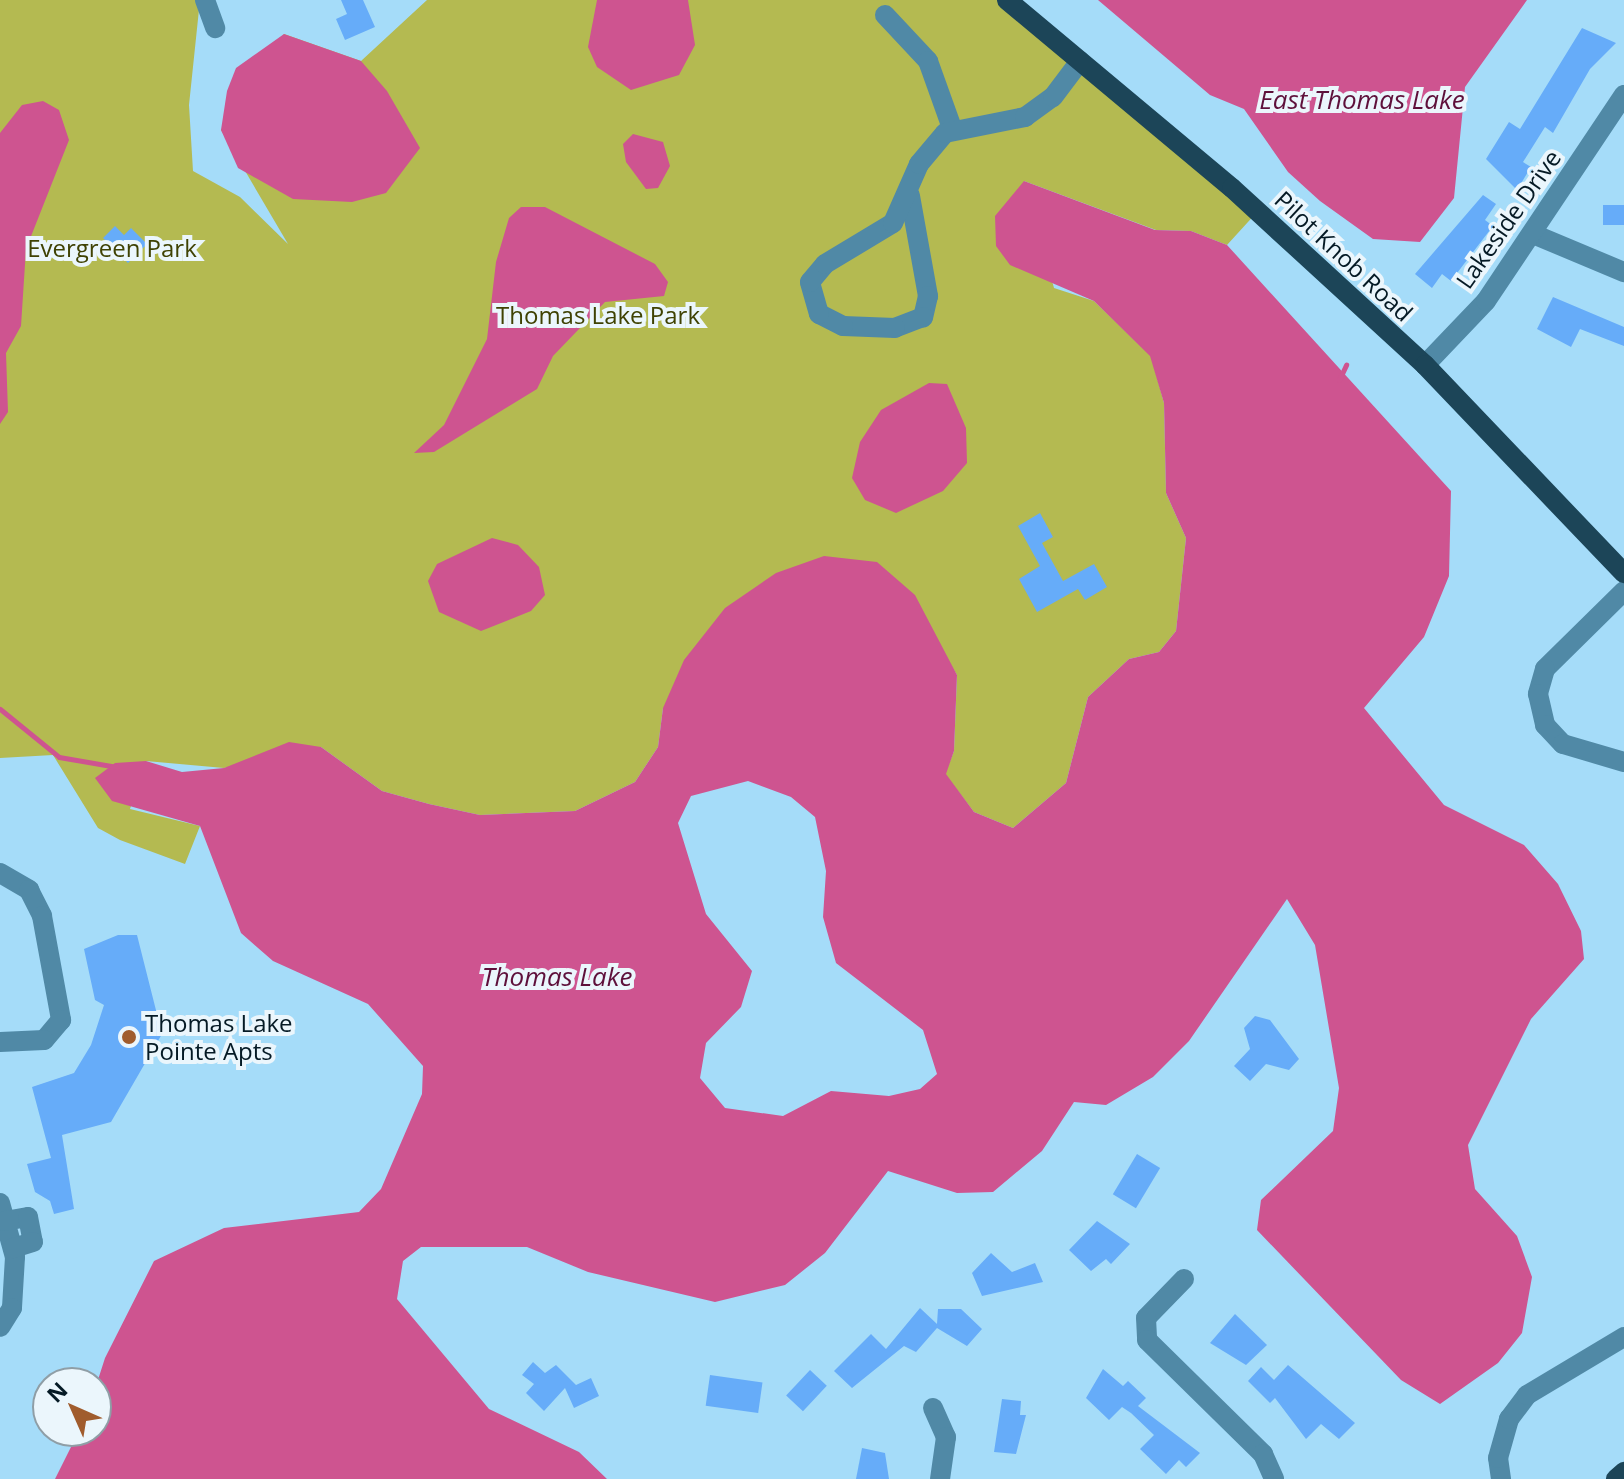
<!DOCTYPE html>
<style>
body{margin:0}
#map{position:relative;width:1624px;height:1479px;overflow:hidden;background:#a5dcf9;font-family:"Open Sans",sans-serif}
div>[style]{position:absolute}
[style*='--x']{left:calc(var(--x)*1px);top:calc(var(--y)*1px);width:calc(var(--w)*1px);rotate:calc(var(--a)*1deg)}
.green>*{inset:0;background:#b4ba51}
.water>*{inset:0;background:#ce5490}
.stream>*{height:5px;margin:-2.5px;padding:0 2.5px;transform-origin:2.5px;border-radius:2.5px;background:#ce5490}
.building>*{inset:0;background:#66acf9;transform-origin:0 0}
.minor>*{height:20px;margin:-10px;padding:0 10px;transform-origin:10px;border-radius:10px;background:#5089a6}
.major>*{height:20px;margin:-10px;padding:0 10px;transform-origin:10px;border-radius:10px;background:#1c4558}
.dots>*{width:22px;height:22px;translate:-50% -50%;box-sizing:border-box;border:4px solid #ebf6fc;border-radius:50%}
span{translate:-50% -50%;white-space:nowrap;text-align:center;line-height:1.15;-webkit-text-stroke:8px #ebf6fc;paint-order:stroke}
.street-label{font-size:24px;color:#051a25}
.park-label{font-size:24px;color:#3f4203}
.poi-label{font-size:24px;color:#051a25}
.left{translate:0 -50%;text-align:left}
.water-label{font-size:26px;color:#5e103b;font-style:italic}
.north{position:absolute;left:32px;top:1367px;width:80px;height:80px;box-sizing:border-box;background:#ebf6fc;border:2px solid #8f9ea6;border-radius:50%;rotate:315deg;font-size:22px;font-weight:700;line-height:32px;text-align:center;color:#051a25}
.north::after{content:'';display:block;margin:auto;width:28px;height:36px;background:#a05c2d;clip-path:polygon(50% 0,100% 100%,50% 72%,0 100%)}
</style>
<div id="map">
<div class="green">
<i style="clip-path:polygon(0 0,200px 0,189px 105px,193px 171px,240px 197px,288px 244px,221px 130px,284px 34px,361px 61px,427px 0,1007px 0,1258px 211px,1227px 245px,1191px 231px,1156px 230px,1024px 181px,1054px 288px,1094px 301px,1151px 356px,1164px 403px,1166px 493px,1186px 538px,1176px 631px,1159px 652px,1129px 659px,1088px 697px,1066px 783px,1013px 828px,974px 812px,945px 774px,954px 751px,957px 675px,934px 637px,663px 708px,658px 747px,635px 782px,575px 811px,480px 815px,429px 804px,382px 791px,321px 747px,224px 768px,146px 761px,130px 809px,200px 826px,185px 864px,120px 840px,98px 828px,53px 755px,0 758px)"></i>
</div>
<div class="water">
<i style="clip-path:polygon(597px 0,688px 0,695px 45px,679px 75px,631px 90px,597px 67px,588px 47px)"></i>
<i style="clip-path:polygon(1098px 0,1527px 0,1465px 87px,1454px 198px,1420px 242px,1373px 239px,1320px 201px,1288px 172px,1244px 109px,1210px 95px)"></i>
<i style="clip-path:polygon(284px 34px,361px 61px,387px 91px,420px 148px,386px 193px,352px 202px,293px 199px,238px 168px,221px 130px,227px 91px,236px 68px)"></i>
<i style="clip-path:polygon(43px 101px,59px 110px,69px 140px,26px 249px,21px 326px,6px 353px,8px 412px,0 424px,0 133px,22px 105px)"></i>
<i style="clip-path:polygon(633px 134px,663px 142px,670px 166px,658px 188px,646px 189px,626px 162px,623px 144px)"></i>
<i style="clip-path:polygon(evenodd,1024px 181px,1155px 230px,1191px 231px,1227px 245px,1451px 491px,1449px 576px,1424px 637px,1364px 708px,1444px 805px,1524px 845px,1558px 884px,1581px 931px,1584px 959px,1531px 1019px,1468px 1145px,1475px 1189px,1517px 1236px,1532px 1277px,1522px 1333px,1498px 1363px,1440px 1404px,1401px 1380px,1257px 1230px,1261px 1200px,1333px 1131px,1339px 1088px,1315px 945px,1287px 899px,1189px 1041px,1153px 1077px,1106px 1105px,1074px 1102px,1042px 1151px,993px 1192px,957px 1193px,888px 1171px,825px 1253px,785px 1285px,715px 1302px,588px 1272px,527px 1247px,421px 1247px,403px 1261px,397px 1299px,489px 1409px,579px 1452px,607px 1479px,55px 1479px,79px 1431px,96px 1431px,96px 1386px,105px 1358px,154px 1261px,224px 1228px,359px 1212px,381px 1189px,422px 1094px,423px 1066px,368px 1004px,273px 961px,241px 933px,200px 826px,112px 801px,95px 778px,115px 763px,146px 761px,182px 772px,224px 768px,289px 742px,321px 747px,382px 791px,429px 804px,480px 815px,575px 811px,635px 782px,658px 747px,663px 708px,684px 660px,725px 608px,776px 573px,824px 556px,877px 562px,915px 595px,957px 675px,954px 751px,946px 774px,974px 812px,1013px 828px,1066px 783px,1088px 697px,1129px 659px,1159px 652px,1176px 631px,1186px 538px,1166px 493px,1164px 403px,1150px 356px,1094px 301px,1010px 265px,996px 246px,995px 216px,1024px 181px,748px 781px,791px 797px,815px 817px,826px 871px,823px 917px,836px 963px,923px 1030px,937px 1074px,920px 1089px,889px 1096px,831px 1091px,783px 1116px,725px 1108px,700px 1078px,706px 1043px,741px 1007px,752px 971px,706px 914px,678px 823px,691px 796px,748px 781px)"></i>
<i style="clip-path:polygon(521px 207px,545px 207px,655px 264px,668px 282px,664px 296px,605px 302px,553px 356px,537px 389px,434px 452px,414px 453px,444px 425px,487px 339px,496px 262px,509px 218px)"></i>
<i style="clip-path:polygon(929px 383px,947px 384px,966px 428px,967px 463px,943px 491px,896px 513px,865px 500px,852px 478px,860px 442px,881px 410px)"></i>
<i style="clip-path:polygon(492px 538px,518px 545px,539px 567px,545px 595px,531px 611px,481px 631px,439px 612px,428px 581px,437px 564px)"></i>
</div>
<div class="stream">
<i style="--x:1339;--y:380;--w:17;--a:-65"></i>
<i style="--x:0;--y:709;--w:76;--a:39.1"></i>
<i style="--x:59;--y:757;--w:59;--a:9.8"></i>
</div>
<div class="building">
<i style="clip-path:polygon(341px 0,363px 0,375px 27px,345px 40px,336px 19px,347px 14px)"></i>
<i style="clip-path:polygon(1582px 28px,1616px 43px,1590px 69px,1553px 133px,1545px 127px,1523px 162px,1531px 167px,1517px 190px,1486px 159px,1509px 122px,1520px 129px)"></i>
<i style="clip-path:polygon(1483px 195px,1496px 204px,1485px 220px,1493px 226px,1451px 281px,1442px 274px,1432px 288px,1415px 274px)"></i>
<i style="left:1624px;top:205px;width:20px;height:21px;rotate:90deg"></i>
<i style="clip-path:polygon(115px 226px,124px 235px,131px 228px,147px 244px,128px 263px,103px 238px)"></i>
<i style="clip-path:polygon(1553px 297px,1624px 327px,1624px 346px,1580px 329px,1571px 347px,1537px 329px)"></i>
<i style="clip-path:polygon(1040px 513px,1053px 537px,1042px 543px,1063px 581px,1094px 564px,1107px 587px,1085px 600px,1078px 589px,1037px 612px,1019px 579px,1040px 566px,1018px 526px)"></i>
<i style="clip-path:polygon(118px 935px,137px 935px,162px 1034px,111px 1122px,62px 1135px,74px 1209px,54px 1214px,50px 1201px,35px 1192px,27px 1164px,51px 1158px,32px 1087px,74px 1073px,91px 1045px,104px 1005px,95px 1000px,84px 949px)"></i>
<i style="clip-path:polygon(1255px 1016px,1270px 1020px,1299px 1059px,1289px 1070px,1266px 1064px,1250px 1081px,1234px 1066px,1250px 1049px,1244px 1028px)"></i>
<i style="left:1137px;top:1154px;width:27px;height:47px;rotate:31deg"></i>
<i style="clip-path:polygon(1097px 1221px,1130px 1244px,1111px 1264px,1106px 1259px,1091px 1271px,1069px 1250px)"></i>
<i style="clip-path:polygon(991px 1253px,1012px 1272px,1035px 1263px,1043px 1282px,982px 1296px,972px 1273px)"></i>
<i style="clip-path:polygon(920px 1308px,937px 1324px,938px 1309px,961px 1309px,982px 1329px,967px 1346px,937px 1328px,916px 1352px,904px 1346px,852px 1388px,834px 1371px,871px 1334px,886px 1349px)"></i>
<i style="clip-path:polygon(1235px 1314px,1267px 1345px,1246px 1365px,1210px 1343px)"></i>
<i style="clip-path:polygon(533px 1362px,545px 1373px,556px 1365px,576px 1385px,591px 1378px,599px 1396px,574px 1408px,565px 1388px,544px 1411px,526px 1393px,534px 1384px,522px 1375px)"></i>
<i style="clip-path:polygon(1288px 1365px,1355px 1423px,1339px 1439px,1321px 1424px,1306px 1439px,1275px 1398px,1270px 1403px,1248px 1381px,1261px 1367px,1274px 1380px)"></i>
<i style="clip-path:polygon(1103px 1369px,1123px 1386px,1128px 1381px,1146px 1398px,1138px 1406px,1200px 1453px,1186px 1467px,1179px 1460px,1166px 1474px,1140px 1449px,1154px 1435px,1131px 1413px,1122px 1407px,1109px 1420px,1086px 1398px)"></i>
<i style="left:810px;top:1370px;width:23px;height:35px;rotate:43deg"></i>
<i style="left:710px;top:1375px;width:53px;height:31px;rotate:8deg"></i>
<i style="clip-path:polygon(1002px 1399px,1021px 1401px,1020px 1415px,1026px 1415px,1016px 1454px,994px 1452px)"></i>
<i style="clip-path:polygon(862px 1448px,885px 1453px,889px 1479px,856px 1479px)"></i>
</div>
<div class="minor">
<i style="--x:205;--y:0;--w:30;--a:70"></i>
<i style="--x:885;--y:15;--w:63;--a:46.9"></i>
<i style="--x:928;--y:61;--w:74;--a:70.3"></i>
<i style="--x:910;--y:196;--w:102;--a:79.8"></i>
<i style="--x:928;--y:296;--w:22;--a:103"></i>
<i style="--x:923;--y:317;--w:30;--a:159"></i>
<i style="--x:895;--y:328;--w:52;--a:-177.8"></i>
<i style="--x:843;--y:326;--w:27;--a:-153"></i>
<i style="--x:819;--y:314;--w:33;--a:-106"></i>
<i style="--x:810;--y:282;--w:23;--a:-50"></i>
<i style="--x:825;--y:264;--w:79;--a:-31.1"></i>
<i style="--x:893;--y:223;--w:64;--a:-66.2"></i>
<i style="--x:919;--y:164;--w:40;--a:-50"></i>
<i style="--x:945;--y:133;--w:82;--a:-11.3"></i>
<i style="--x:1025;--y:117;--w:34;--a:-36"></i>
<i style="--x:1053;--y:97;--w:45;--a:-53.1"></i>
<i style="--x:1533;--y:234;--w:99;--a:22.7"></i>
<i style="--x:1425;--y:365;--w:88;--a:-46.4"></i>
<i style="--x:1486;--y:301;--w:248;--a:-56.2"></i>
<i style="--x:1624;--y:591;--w:111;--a:135.4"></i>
<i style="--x:1545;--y:669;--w:26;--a:106"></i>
<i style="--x:1538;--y:694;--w:32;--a:77"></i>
<i style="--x:1545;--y:725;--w:26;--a:47"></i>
<i style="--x:1563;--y:744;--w:64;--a:16.4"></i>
<i style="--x:0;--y:873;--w:34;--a:30"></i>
<i style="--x:29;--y:890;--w:29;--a:63"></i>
<i style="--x:42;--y:916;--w:106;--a:79.6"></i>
<i style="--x:61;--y:1020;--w:26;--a:130"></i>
<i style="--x:44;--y:1040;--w:44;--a:177.4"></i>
<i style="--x:0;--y:1203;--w:56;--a:74.5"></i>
<i style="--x:15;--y:1257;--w:51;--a:93.4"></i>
<i style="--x:12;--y:1308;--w:22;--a:122"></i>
<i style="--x:5;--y:1221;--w:23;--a:-10"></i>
<i style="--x:28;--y:1217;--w:25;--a:79"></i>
<i style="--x:33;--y:1242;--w:21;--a:163"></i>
<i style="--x:1184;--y:1279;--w:54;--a:134.3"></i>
<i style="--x:1146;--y:1318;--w:22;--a:87"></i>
<i style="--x:1147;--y:1340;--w:163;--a:44.5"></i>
<i style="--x:1263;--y:1454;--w:27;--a:66"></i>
<i style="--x:933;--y:1408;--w:32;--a:66"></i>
<i style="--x:946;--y:1437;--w:42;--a:98.1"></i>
<i style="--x:1501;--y:1479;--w:21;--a:-98"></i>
<i style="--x:1498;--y:1458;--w:41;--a:-74.2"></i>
<i style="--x:1509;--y:1419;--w:30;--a:-53"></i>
<i style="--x:1527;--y:1395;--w:113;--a:-30.9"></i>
</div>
<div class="major">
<i style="--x:1007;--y:0;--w:293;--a:39.9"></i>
<i style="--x:1232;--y:188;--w:262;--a:42.5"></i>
<i style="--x:1425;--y:365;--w:288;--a:46.3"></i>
<i style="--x:1616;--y:1479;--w:11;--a:-41"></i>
</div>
<div class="dots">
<i style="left:129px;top:1037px;background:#a05c2d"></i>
</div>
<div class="street-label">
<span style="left:1508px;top:219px;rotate:-55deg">Lakeside Drive</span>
<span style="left:1344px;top:256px;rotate:43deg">Pilot Knob Road</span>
</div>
<div class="park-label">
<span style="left:112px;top:248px">Evergreen Park</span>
<span style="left:598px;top:315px">Thomas Lake Park</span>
</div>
<div class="poi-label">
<span class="left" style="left:145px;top:1037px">Thomas Lake<br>Pointe Apts</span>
</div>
<div class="water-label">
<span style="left:1362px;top:100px">East Thomas Lake</span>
<span style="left:557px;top:977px">Thomas Lake</span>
</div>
<div class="north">N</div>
</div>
